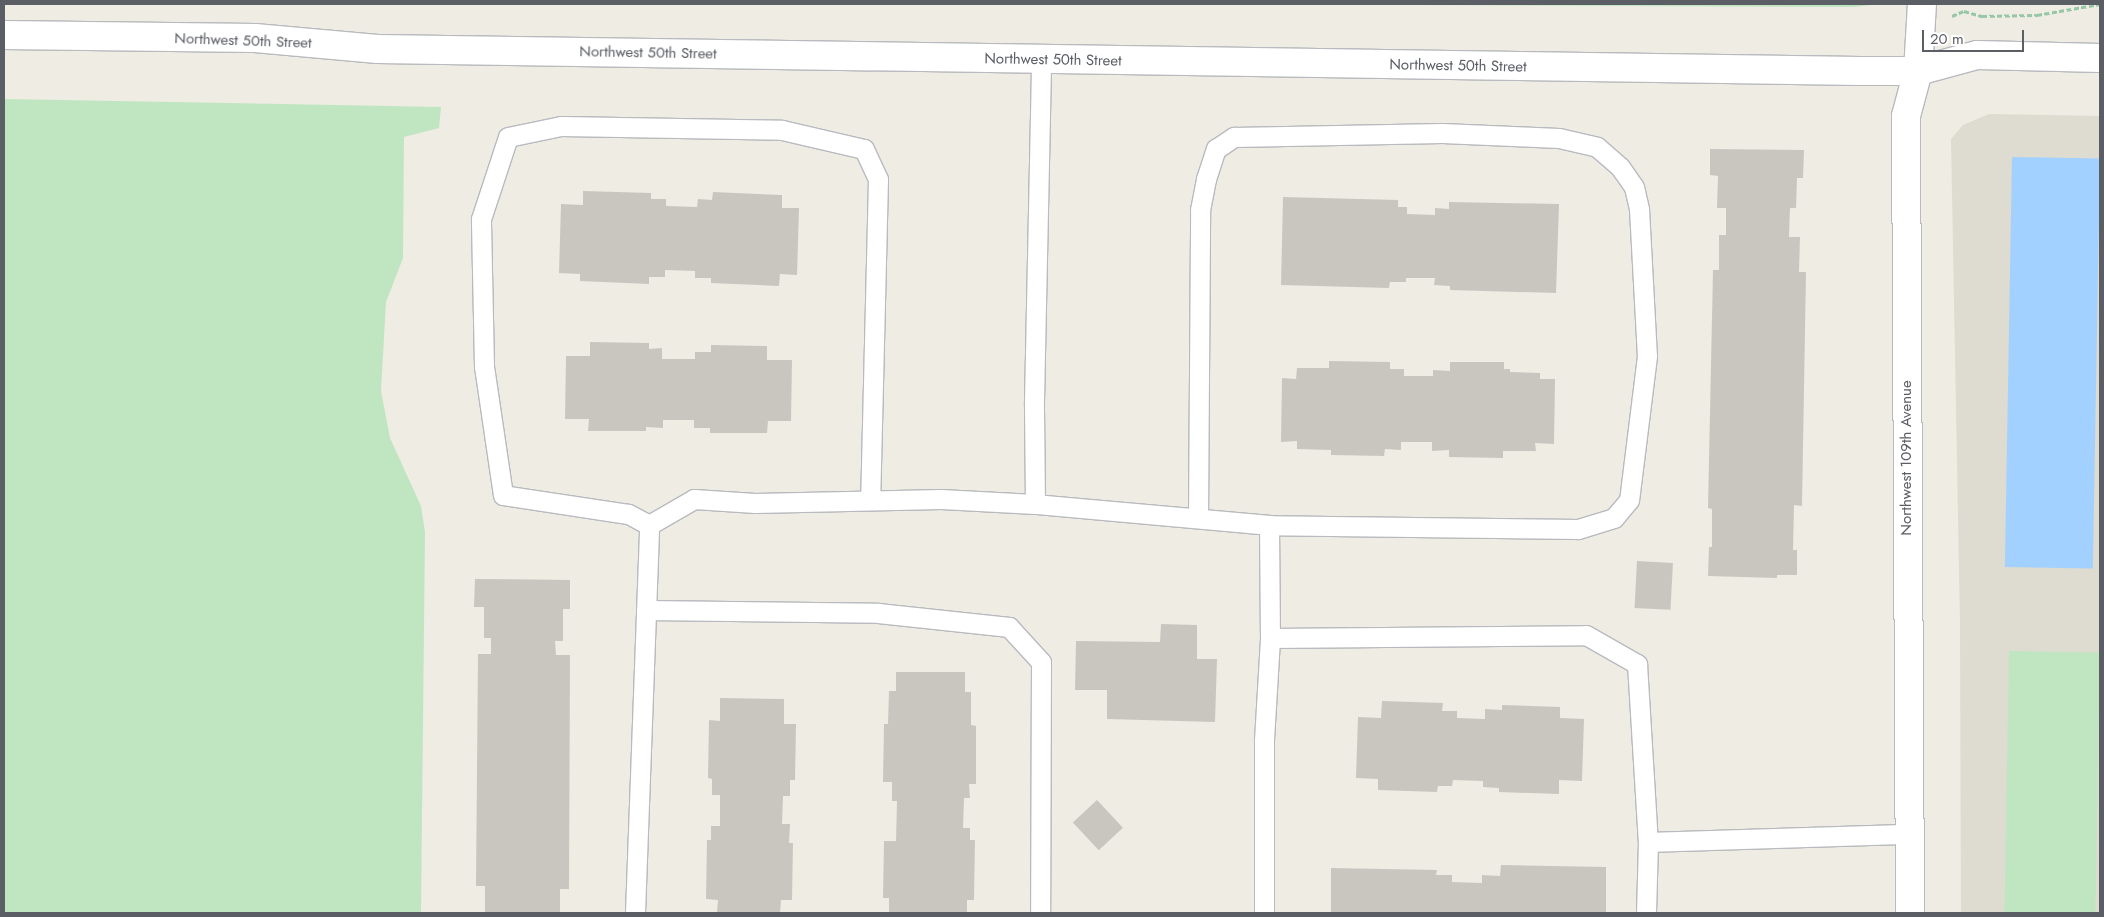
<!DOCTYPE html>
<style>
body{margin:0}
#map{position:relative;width:2104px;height:917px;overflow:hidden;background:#eeece3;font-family:Jost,sans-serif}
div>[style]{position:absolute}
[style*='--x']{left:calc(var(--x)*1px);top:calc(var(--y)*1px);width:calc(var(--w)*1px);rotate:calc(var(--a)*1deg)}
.education>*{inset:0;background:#dedbd1}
.green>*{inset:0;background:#bfe6c1;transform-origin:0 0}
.water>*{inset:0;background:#a2d1ff;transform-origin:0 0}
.building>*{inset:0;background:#c9c6c0;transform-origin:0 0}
.path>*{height:3px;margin-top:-1.5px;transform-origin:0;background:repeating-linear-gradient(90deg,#98c7a8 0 5px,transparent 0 7.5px)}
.roads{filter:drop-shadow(1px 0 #b8babf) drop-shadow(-1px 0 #b8babf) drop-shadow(0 1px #b8babf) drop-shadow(0 -1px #b8babf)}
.service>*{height:19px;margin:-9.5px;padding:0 9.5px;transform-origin:9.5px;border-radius:9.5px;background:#fff}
.tertiary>*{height:28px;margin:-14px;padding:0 14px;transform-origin:14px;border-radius:14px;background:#fff}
span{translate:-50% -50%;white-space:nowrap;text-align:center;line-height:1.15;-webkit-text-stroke:4px #fff;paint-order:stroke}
.street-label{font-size:15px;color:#5b5e64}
.frame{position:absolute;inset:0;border:5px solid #5b5e64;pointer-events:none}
.scale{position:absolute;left:1922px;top:30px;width:102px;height:22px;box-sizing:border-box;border:2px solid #5b5e64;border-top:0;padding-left:6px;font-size:15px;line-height:18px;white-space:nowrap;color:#5b5e64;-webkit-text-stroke:4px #fff;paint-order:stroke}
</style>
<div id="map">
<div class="education">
<i style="clip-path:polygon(1989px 114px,2100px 116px,2100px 913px,1961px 913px,1960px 623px,1951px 139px,1963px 125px)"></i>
</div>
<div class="green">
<i style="clip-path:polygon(1215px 4px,1879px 4px,1854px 7px)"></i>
<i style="clip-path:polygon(4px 99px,441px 107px,439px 128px,404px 137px,403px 258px,386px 302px,381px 391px,390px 438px,421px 506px,425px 532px,421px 913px,4px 913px)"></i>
<i style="left:2009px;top:651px;width:91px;height:262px;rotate:1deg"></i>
</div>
<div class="water">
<i style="left:2012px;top:157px;width:88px;height:410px;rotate:1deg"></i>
</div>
<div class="building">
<i style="clip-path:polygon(1710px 149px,1804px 150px,1803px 178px,1797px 178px,1796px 208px,1790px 208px,1789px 237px,1800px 237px,1799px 272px,1806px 272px,1802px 506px,1794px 505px,1793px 550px,1797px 550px,1797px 575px,1777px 575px,1777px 578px,1708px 576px,1709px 547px,1712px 547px,1712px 509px,1708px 508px,1713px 270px,1719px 270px,1719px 235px,1726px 235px,1726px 208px,1717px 208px,1718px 176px,1710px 175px)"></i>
<i style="clip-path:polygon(583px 191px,651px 193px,651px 199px,666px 199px,666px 206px,697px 207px,698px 199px,712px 200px,713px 192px,782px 195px,782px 208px,799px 208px,797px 275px,780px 274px,779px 286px,711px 283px,711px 278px,695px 278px,695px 271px,665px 270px,665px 277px,649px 277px,649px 284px,580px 281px,580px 274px,559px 273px,561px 204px,583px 205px)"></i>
<i style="clip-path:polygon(1283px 197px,1398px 200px,1398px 207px,1407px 207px,1407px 214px,1435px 215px,1435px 208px,1449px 209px,1449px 202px,1559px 204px,1556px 293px,1450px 290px,1450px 286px,1434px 285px,1435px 278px,1406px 278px,1406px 282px,1390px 282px,1389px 288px,1281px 285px)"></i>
<i style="clip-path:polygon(590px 342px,649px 343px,649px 349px,662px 348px,662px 359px,695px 359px,695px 352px,711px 352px,711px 345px,767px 346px,767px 360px,792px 360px,791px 421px,768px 421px,767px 433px,710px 433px,710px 428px,694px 428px,694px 420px,663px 420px,663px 428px,646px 427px,646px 431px,588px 431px,589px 419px,565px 419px,566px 356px,590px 356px)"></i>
<i style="clip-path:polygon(1329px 361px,1390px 362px,1390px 369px,1404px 369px,1404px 376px,1433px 376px,1433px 370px,1450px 371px,1450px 362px,1504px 362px,1504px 369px,1510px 369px,1510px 372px,1540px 373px,1540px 379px,1555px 379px,1554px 444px,1535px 443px,1536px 451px,1503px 451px,1503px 458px,1449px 457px,1449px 450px,1432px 451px,1432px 442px,1401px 442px,1401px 450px,1385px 449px,1384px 456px,1331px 455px,1331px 450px,1297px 449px,1297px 441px,1281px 442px,1282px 378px,1296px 379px,1297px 368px,1329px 368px)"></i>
<i style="left:1637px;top:561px;width:36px;height:47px;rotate:3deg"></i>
<i style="clip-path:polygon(475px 579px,570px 580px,570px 609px,563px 609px,563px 641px,555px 641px,556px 655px,570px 655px,569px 889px,560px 889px,560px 913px,485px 913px,485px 886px,476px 886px,478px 654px,491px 654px,491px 638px,484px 638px,484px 607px,474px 607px)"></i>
<i style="clip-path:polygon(1161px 624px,1197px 625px,1197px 659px,1217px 659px,1215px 722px,1107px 719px,1107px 690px,1075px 690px,1076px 641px,1160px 642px)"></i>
<i style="clip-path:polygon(896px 672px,965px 672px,965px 692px,971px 692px,971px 725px,976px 726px,976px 784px,969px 784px,970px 798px,964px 798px,963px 828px,970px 828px,970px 840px,975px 840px,974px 900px,967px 900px,967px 913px,889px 913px,889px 898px,883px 898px,884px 841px,896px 841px,897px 801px,892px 801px,892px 782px,883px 782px,884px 724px,888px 724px,889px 691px,896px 691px)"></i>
<i style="clip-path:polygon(720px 698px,784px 699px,784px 724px,796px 724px,795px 780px,790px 780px,790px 796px,783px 796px,782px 824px,790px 824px,789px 843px,793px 843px,792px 900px,781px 900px,780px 913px,717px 913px,718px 900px,706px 899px,707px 840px,711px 840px,711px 826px,720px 826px,720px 795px,712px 795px,712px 779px,708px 778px,709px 720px,720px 721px)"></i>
<i style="clip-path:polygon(1382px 701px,1443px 703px,1442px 711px,1457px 711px,1457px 718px,1485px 719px,1485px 709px,1502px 710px,1502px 705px,1560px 707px,1560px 718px,1584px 719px,1582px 781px,1559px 780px,1559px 794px,1499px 792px,1499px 788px,1483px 787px,1483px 781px,1453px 780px,1452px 786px,1438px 786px,1437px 792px,1378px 790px,1378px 779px,1356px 778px,1358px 717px,1381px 718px)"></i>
<i style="left:1097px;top:800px;width:38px;height:33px;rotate:47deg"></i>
<i style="clip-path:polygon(1501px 865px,1606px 867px,1606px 913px,1331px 913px,1331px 868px,1437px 870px,1436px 875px,1452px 875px,1452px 882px,1482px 883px,1482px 875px,1500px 876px)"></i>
</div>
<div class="path">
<i style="--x:1952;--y:16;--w:13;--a:-23"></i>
<i style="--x:1964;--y:11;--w:19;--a:16"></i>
<i style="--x:1982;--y:16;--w:55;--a:-1"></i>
<i style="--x:2037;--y:15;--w:64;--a:-9.9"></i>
</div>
<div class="roads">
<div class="service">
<i style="--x:1035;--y:504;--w:235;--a:5.1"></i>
<i style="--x:1269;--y:525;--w:113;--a:89.5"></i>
<i style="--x:1198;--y:518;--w:308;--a:-89.6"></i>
<i style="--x:1200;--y:210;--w:32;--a:-79"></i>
<i style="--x:1206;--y:179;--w:32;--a:-72"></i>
<i style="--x:1216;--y:149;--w:22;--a:-34"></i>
<i style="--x:1234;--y:137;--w:208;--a:-1.1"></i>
<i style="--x:1442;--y:133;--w:117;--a:2.4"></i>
<i style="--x:1559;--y:138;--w:39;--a:13"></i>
<i style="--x:1597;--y:147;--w:30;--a:41"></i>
<i style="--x:1620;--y:167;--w:24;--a:55"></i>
<i style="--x:1634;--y:187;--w:23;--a:77"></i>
<i style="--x:1639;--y:209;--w:147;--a:86.9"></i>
<i style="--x:1647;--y:356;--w:145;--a:97.1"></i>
<i style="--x:1629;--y:500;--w:23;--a:130"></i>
<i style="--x:1614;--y:518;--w:38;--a:163"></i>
<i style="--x:1578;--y:529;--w:309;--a:-179.3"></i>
<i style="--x:649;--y:525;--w:24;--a:-152"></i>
<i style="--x:628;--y:514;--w:126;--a:-171.4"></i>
<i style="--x:503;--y:495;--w:130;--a:-98.4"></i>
<i style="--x:484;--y:366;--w:147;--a:-91.2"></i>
<i style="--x:481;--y:219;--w:86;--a:-71.8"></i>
<i style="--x:508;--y:137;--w:54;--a:-11.7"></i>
<i style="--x:561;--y:126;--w:221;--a:1"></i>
<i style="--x:782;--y:130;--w:84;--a:13"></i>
<i style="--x:864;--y:149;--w:33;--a:65"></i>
<i style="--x:878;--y:179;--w:321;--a:91.4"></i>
<i style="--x:646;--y:610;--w:232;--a:0.7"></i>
<i style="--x:878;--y:613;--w:132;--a:6.1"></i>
<i style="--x:1009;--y:627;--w:47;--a:47.6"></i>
<i style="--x:1041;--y:662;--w:251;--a:90.2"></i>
<i style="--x:635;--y:913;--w:388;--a:-87.9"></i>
<i style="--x:649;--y:525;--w:52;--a:-30"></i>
<i style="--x:694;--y:499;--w:61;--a:3.8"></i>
<i style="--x:755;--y:503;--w:186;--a:-1.2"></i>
<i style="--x:941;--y:499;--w:94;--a:3"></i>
<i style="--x:1035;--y:504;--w:103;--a:-90.6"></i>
<i style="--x:1034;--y:401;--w:341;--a:-88.8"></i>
<i style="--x:1264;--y:913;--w:173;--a:-90"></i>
<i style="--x:1264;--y:740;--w:102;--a:-86.6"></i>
<i style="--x:1270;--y:638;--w:316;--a:-0.5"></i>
<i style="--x:1586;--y:635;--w:59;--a:29.6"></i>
<i style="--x:1637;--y:664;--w:180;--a:86.5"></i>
<i style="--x:1646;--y:913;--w:71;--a:-88.4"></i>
<i style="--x:1648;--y:842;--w:261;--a:-1.8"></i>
</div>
<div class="tertiary">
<i style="--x:4;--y:35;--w:251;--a:0.7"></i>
<i style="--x:255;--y:38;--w:123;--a:5.1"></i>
<i style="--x:378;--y:49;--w:1482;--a:0.85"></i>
<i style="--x:1860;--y:71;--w:58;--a:0"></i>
<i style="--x:1918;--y:71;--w:61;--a:-15.2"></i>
<i style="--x:1977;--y:55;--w:123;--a:1.4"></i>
<i style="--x:1910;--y:913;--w:797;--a:-90.29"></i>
<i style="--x:1906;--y:116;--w:47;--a:-75.1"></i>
<i style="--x:1918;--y:71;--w:67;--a:-86.6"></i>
</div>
</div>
<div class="street-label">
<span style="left:243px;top:41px;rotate:2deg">Northwest 50th Street</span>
<span style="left:648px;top:53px;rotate:1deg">Northwest 50th Street</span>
<span style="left:1053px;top:60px;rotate:1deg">Northwest 50th Street</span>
<span style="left:1458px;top:66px;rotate:1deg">Northwest 50th Street</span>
<span style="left:1907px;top:458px;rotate:-90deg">Northwest 109th Avenue</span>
</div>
<div class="frame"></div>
<div class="scale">20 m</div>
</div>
